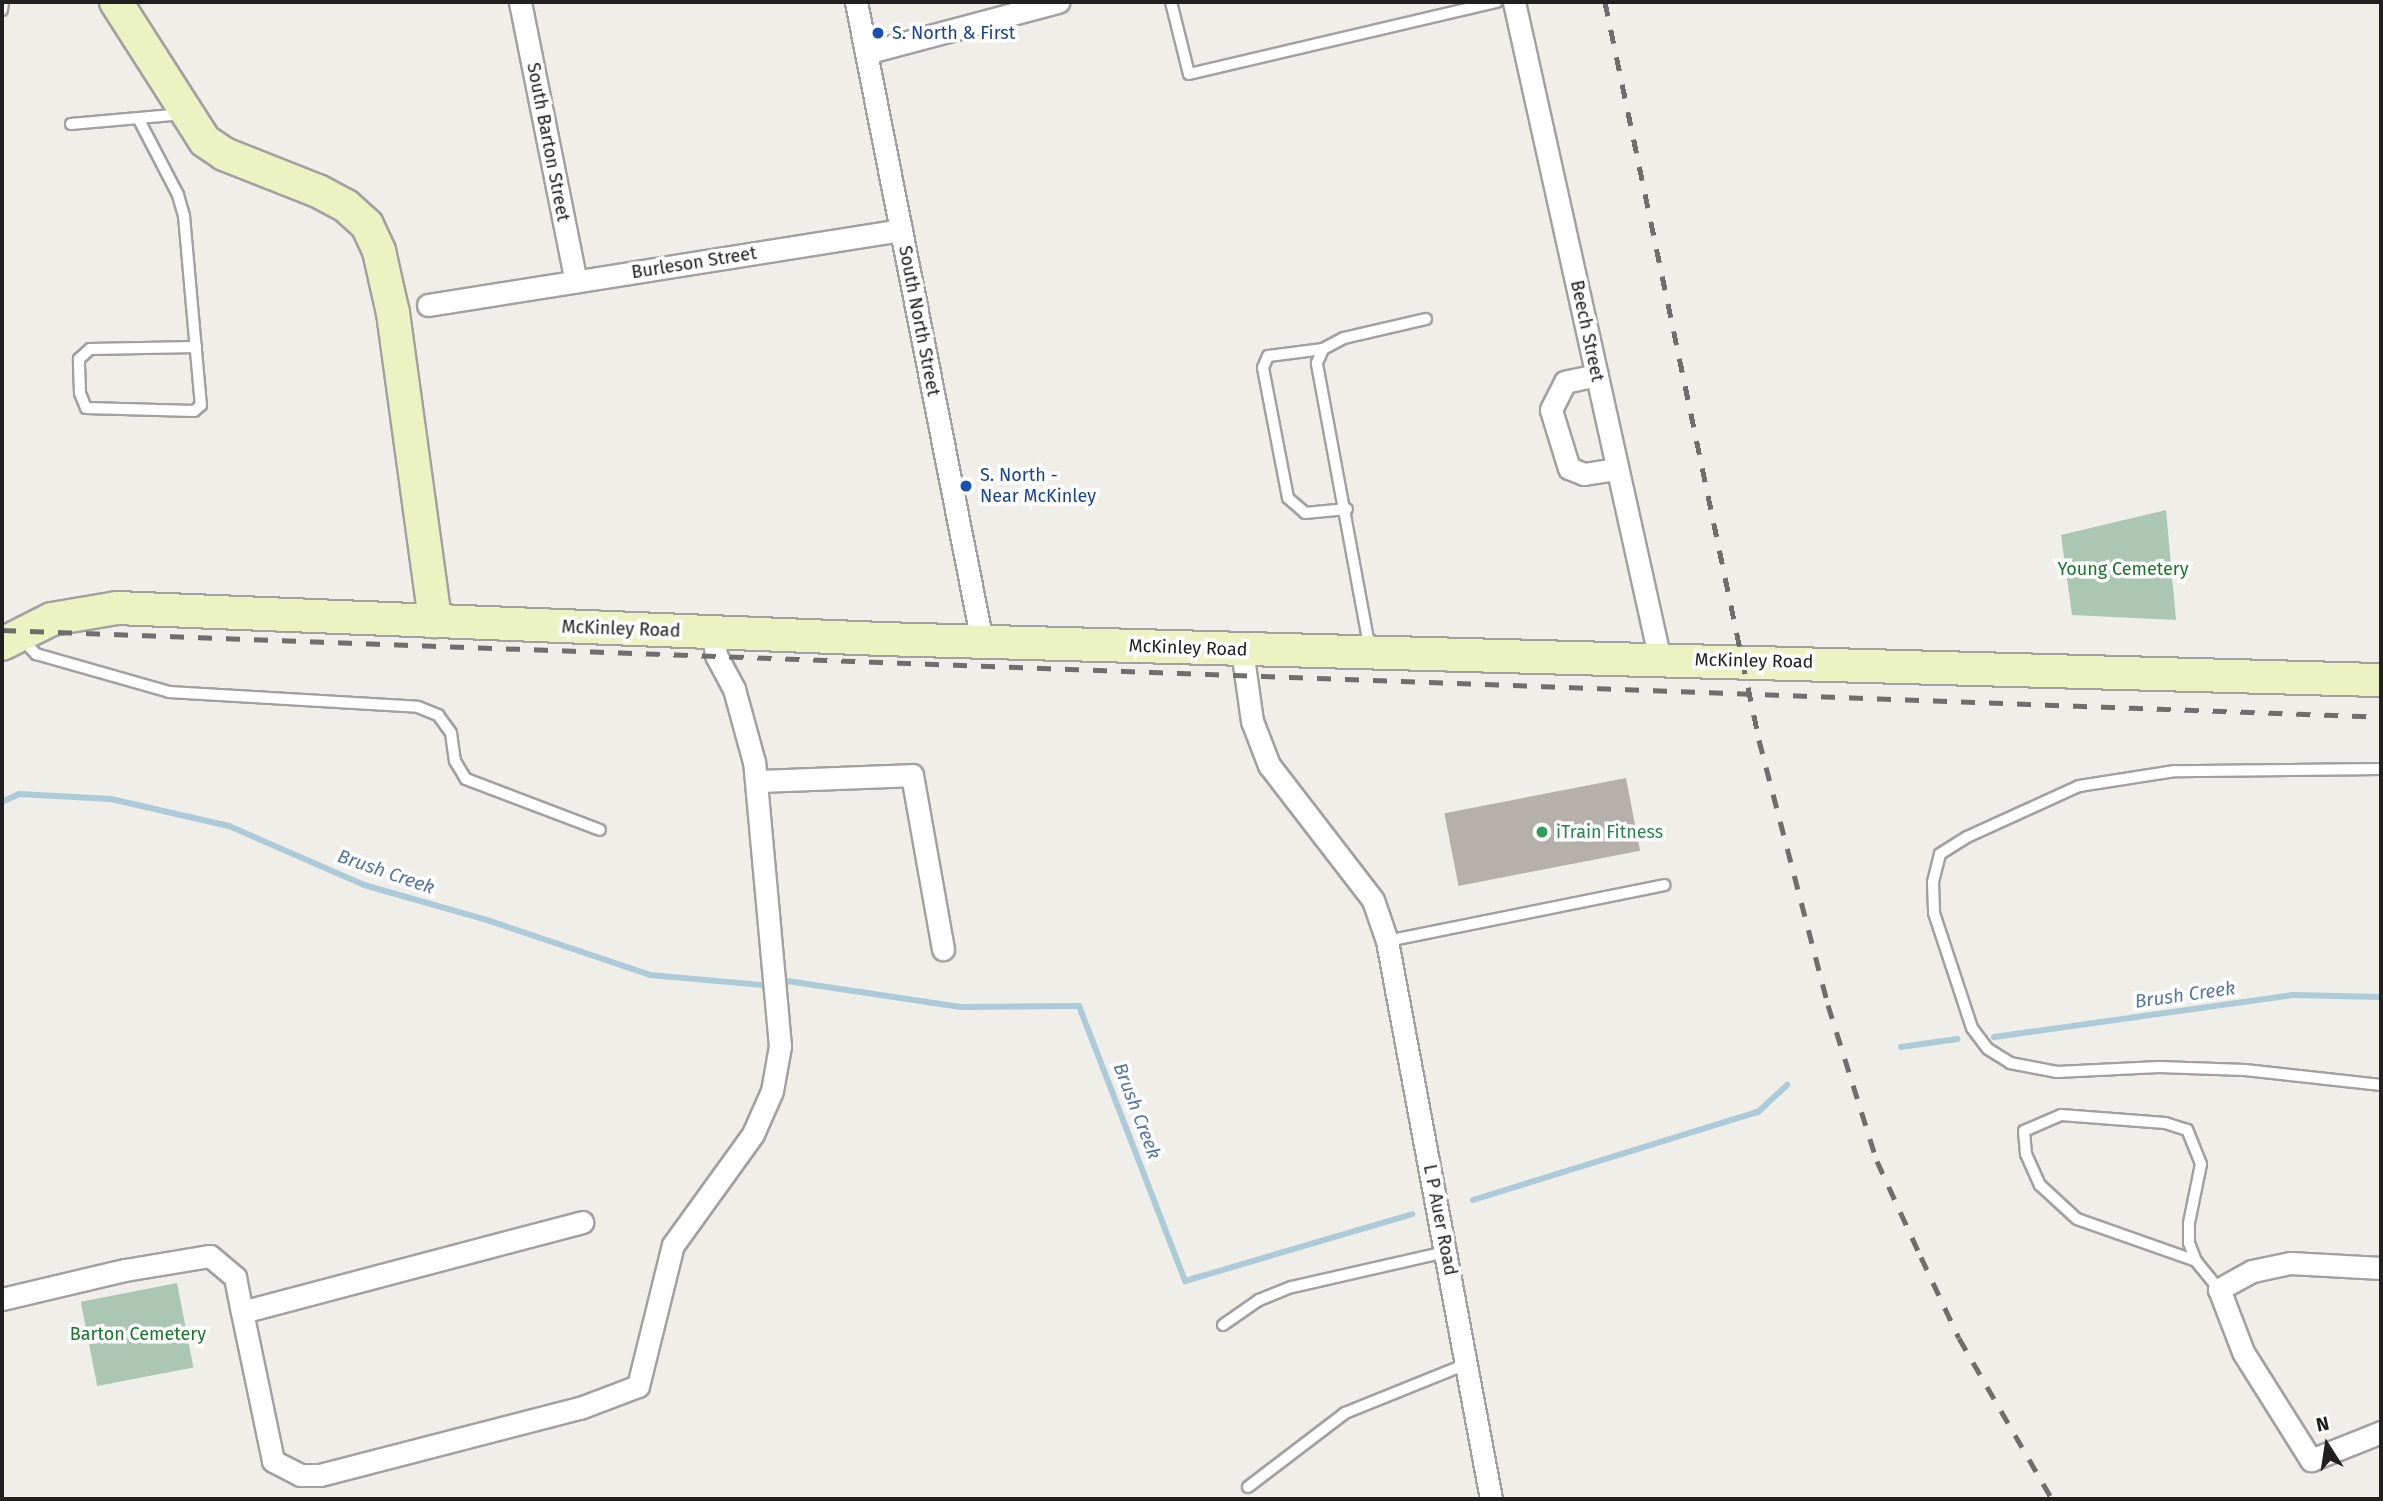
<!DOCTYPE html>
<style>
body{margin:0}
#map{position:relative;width:2383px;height:1501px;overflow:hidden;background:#f0eee8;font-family:"Fira Sans",sans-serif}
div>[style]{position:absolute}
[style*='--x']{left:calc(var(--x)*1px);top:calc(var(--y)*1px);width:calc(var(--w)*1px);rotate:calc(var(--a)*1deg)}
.cemetery>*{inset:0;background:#abc6b2;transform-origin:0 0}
.stream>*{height:6px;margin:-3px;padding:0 3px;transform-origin:3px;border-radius:3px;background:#adcad8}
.building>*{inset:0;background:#b5b0aa;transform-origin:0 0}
.roads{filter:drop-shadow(2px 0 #a1a1a1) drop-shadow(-2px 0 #a1a1a1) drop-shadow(0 2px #a1a1a1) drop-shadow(0 -2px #a1a1a1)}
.lane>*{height:10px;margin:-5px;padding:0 5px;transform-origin:5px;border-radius:5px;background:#fff}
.street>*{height:21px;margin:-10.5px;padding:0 10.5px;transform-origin:10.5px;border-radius:10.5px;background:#fff}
.secondary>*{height:32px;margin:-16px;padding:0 16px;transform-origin:16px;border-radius:16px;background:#ecf3c2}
.rail>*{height:5px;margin-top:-2.5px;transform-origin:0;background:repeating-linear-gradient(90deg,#6e6e6e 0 14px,transparent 0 28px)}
.dots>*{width:19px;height:19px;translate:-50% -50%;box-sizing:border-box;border:4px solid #fff;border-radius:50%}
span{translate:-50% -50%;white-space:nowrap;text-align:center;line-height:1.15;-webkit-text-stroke:7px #fff;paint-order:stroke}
.transit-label{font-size:18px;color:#164399}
.left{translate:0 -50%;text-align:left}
.street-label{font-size:18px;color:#202020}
.park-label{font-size:18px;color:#187529}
.leisure-label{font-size:18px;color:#27864d}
.water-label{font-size:19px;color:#5676a7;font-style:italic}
.frame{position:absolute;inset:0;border:4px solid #202020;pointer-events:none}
.north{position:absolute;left:2292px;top:1410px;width:70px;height:70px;-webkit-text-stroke:5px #fff;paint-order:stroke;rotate:348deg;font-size:19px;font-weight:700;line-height:28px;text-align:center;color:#202020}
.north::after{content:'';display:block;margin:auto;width:24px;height:32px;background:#202020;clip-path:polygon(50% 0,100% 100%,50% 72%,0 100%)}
</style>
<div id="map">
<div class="cemetery">
<i style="clip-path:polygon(2166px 510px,2176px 620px,2072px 615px,2061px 535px)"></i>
<i style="left:177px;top:1283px;width:86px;height:98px;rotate:79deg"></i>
</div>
<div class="stream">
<i style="--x:2;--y:802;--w:19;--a:-25"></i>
<i style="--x:19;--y:794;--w:92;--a:3.1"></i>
<i style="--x:111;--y:799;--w:121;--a:12.9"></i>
<i style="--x:229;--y:826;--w:147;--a:23.6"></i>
<i style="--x:364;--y:885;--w:131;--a:15.9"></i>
<i style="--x:490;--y:921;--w:169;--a:18.6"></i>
<i style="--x:650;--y:975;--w:111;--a:5.1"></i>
<i style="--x:787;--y:981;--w:177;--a:8.5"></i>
<i style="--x:962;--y:1007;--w:117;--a:-0.5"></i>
<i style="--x:1079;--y:1006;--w:295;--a:68.9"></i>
<i style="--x:1185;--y:1281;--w:237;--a:-16.4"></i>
<i style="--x:1994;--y:1037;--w:302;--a:-8"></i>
<i style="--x:2293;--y:995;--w:88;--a:1.3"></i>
<i style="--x:1901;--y:1047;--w:57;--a:-8.1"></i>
<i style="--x:1473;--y:1200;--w:298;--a:-17.2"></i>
<i style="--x:1758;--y:1112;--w:40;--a:-43"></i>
</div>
<div class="building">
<i style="left:1626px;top:778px;width:74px;height:185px;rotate:79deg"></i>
</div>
<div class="roads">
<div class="lane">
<i style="--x:1171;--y:2;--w:74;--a:76"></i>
<i style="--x:1189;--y:74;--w:316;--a:-13.2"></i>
<i style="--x:2;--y:10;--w:8;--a:-83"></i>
<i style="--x:138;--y:118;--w:87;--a:62.5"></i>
<i style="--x:178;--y:195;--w:22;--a:74"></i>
<i style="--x:184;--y:216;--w:190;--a:84.9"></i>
<i style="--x:201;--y:405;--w:9;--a:139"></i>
<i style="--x:194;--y:411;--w:108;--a:-178.4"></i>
<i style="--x:86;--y:408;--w:16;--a:-112"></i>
<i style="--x:80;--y:393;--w:34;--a:-92"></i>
<i style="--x:79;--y:359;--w:15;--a:-42"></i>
<i style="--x:90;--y:349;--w:106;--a:-1.1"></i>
<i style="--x:71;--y:124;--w:113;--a:-5.1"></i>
<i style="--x:1323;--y:349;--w:55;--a:172.7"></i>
<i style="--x:1268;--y:356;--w:13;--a:113"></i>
<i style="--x:1263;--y:368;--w:132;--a:79.1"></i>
<i style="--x:1288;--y:498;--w:23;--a:41"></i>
<i style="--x:1305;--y:513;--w:42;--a:-5.4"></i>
<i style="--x:22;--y:639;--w:21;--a:47"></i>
<i style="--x:36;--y:654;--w:138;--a:15.9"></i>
<i style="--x:169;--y:692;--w:249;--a:3.4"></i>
<i style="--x:418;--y:707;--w:22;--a:22"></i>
<i style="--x:438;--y:715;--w:22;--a:54"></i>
<i style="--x:451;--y:733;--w:28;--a:82"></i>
<i style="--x:455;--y:761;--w:21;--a:59"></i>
<i style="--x:466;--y:779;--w:143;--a:20.8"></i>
<i style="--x:1370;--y:650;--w:292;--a:-100.5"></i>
<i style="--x:1317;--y:363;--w:15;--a:-67"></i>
<i style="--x:1323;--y:349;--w:24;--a:-28"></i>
<i style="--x:1344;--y:338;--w:84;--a:-13"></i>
<i style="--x:2381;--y:769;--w:206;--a:179.4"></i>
<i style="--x:2175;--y:771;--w:97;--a:171.1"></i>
<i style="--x:2079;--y:786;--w:123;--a:155.5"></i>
<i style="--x:1967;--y:837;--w:32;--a:148"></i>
<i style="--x:1940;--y:854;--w:29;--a:104"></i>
<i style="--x:1933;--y:882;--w:31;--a:88"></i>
<i style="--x:1934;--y:913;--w:121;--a:71.7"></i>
<i style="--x:1972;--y:1028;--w:26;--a:53"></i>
<i style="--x:1988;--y:1049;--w:26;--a:32"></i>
<i style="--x:2010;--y:1063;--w:48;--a:10.8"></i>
<i style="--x:2057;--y:1072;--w:102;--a:-2.8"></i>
<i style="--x:2159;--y:1067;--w:86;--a:2"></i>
<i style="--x:2245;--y:1070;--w:137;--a:6.3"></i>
<i style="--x:1387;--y:941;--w:283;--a:-11.4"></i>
<i style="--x:2196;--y:1261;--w:19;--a:-111"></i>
<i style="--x:2189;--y:1243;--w:20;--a:-90"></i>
<i style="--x:2189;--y:1223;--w:60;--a:-78.5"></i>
<i style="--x:2201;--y:1164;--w:37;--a:-112"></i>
<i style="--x:2187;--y:1130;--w:23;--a:-162"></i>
<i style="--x:2165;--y:1123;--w:104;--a:-175.6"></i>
<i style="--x:2061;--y:1115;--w:40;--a:156.6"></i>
<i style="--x:2024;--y:1131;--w:23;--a:85"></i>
<i style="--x:2026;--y:1154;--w:34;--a:66"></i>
<i style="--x:2040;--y:1185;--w:50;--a:42.6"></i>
<i style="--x:2077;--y:1219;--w:126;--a:19.4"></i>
<i style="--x:2196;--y:1261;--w:36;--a:51"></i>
<i style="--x:1223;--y:1325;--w:44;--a:-34.8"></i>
<i style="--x:1259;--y:1300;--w:35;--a:-22"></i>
<i style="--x:1292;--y:1287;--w:158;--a:-12.8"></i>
<i style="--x:1248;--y:1487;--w:122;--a:-37.3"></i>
<i style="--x:1345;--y:1413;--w:131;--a:-22"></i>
</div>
<div class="street">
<i style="--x:520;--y:2;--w:285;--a:78.7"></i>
<i style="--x:856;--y:2;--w:651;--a:78.85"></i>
<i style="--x:1514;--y:2;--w:674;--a:77.49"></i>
<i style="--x:866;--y:53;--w:199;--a:-14.9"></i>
<i style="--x:428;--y:305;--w:479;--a:-9"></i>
<i style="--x:1597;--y:375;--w:33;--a:168"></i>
<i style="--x:1565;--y:382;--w:31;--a:117"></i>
<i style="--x:1551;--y:410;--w:61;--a:72.8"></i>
<i style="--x:1569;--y:468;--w:16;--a:22"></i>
<i style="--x:1584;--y:474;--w:33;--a:-9"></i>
<i style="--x:1242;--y:650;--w:72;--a:82"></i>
<i style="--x:1252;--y:721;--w:47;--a:68.9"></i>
<i style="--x:1269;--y:765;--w:170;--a:52.4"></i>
<i style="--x:1373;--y:900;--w:43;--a:71.1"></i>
<i style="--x:1387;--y:941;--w:568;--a:79.44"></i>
<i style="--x:757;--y:781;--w:155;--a:-2.2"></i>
<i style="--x:912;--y:775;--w:177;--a:79.9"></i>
<i style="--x:2381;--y:1268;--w:91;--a:-176.9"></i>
<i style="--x:2290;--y:1263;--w:39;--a:168"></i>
<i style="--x:2252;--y:1271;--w:38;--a:151"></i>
<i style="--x:2219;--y:1289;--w:67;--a:69.1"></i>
<i style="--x:2243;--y:1352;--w:128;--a:57.8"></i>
<i style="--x:2311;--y:1460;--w:75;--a:-21.8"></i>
<i style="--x:2;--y:1299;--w:126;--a:-13.3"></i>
<i style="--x:125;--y:1270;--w:86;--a:-9.4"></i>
<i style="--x:210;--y:1256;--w:33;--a:40"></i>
<i style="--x:235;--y:1277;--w:36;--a:79"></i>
<i style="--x:242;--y:1312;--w:352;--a:-14.8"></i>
<i style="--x:242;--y:1312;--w:152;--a:78.2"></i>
<i style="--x:273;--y:1461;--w:30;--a:27"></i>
<i style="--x:300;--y:1475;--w:20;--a:0"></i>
<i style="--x:320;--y:1475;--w:268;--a:-14.5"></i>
<i style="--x:580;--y:1408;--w:62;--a:-20.8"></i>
<i style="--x:638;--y:1386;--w:145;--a:-76.1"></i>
<i style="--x:673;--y:1245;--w:137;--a:-54.2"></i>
<i style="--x:753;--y:1134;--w:47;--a:-66.2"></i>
<i style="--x:772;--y:1091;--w:46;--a:-79.9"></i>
<i style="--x:780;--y:1046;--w:285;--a:-95.2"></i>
<i style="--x:754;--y:762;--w:76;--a:-105.3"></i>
<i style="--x:734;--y:689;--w:38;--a:-118"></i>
<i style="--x:716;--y:655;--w:22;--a:-98"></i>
</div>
<div class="secondary">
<i style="--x:116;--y:2;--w:165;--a:57.4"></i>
<i style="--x:205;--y:141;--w:23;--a:34"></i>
<i style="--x:224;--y:154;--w:101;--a:21.5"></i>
<i style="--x:318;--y:191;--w:32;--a:28"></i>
<i style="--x:346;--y:206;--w:28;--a:42"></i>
<i style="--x:367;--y:225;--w:29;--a:65"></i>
<i style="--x:379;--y:251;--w:64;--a:77.3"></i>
<i style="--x:393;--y:313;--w:311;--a:82.2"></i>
<i style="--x:2;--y:644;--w:56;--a:-26.6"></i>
<i style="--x:52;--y:619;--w:66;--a:-9.6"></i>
<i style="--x:117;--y:608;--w:765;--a:2.32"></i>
<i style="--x:881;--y:639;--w:1501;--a:1.57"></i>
</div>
</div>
<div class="rail">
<i style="--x:1605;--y:2;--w:754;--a:78.21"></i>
<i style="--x:1759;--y:740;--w:274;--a:75.4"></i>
<i style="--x:1828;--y:1005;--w:164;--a:72.6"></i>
<i style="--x:1877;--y:1161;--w:106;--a:65.4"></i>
<i style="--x:1921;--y:1257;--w:89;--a:64.9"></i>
<i style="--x:1959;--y:1338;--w:186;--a:60"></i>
<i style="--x:2;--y:630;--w:2381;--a:2.09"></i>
</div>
<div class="dots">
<i style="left:878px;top:33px;background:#1a4fb4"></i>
<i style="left:966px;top:486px;background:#1a4fb4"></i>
<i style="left:1542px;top:832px;background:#2e9e5b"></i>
</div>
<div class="transit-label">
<span class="left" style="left:892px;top:33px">S. North &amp; First</span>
<span class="left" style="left:980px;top:486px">S. North -<br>Near McKinley</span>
</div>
<div class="street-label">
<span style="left:548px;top:142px;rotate:79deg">South Barton Street</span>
<span style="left:694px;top:263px;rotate:-9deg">Burleson Street</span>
<span style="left:919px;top:321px;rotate:79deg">South North Street</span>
<span style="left:1587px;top:331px;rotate:78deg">Beech Street</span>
<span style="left:621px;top:629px;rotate:2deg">McKinley Road</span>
<span style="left:1188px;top:648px;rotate:2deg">McKinley Road</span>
<span style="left:1754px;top:661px;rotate:1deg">McKinley Road</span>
<span style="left:1440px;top:1220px;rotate:79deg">L P Auer Road</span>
</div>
<div class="park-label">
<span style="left:2123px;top:569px">Young Cemetery</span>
<span style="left:138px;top:1334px">Barton Cemetery</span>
</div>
<div class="leisure-label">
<span class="left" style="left:1556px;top:832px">iTrain Fitness</span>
</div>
<div class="water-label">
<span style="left:386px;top:872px;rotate:19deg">Brush Creek</span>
<span style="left:2185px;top:995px;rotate:-8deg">Brush Creek</span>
<span style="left:1137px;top:1111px;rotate:69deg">Brush Creek</span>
</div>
<div class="frame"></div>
<div class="north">N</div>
</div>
